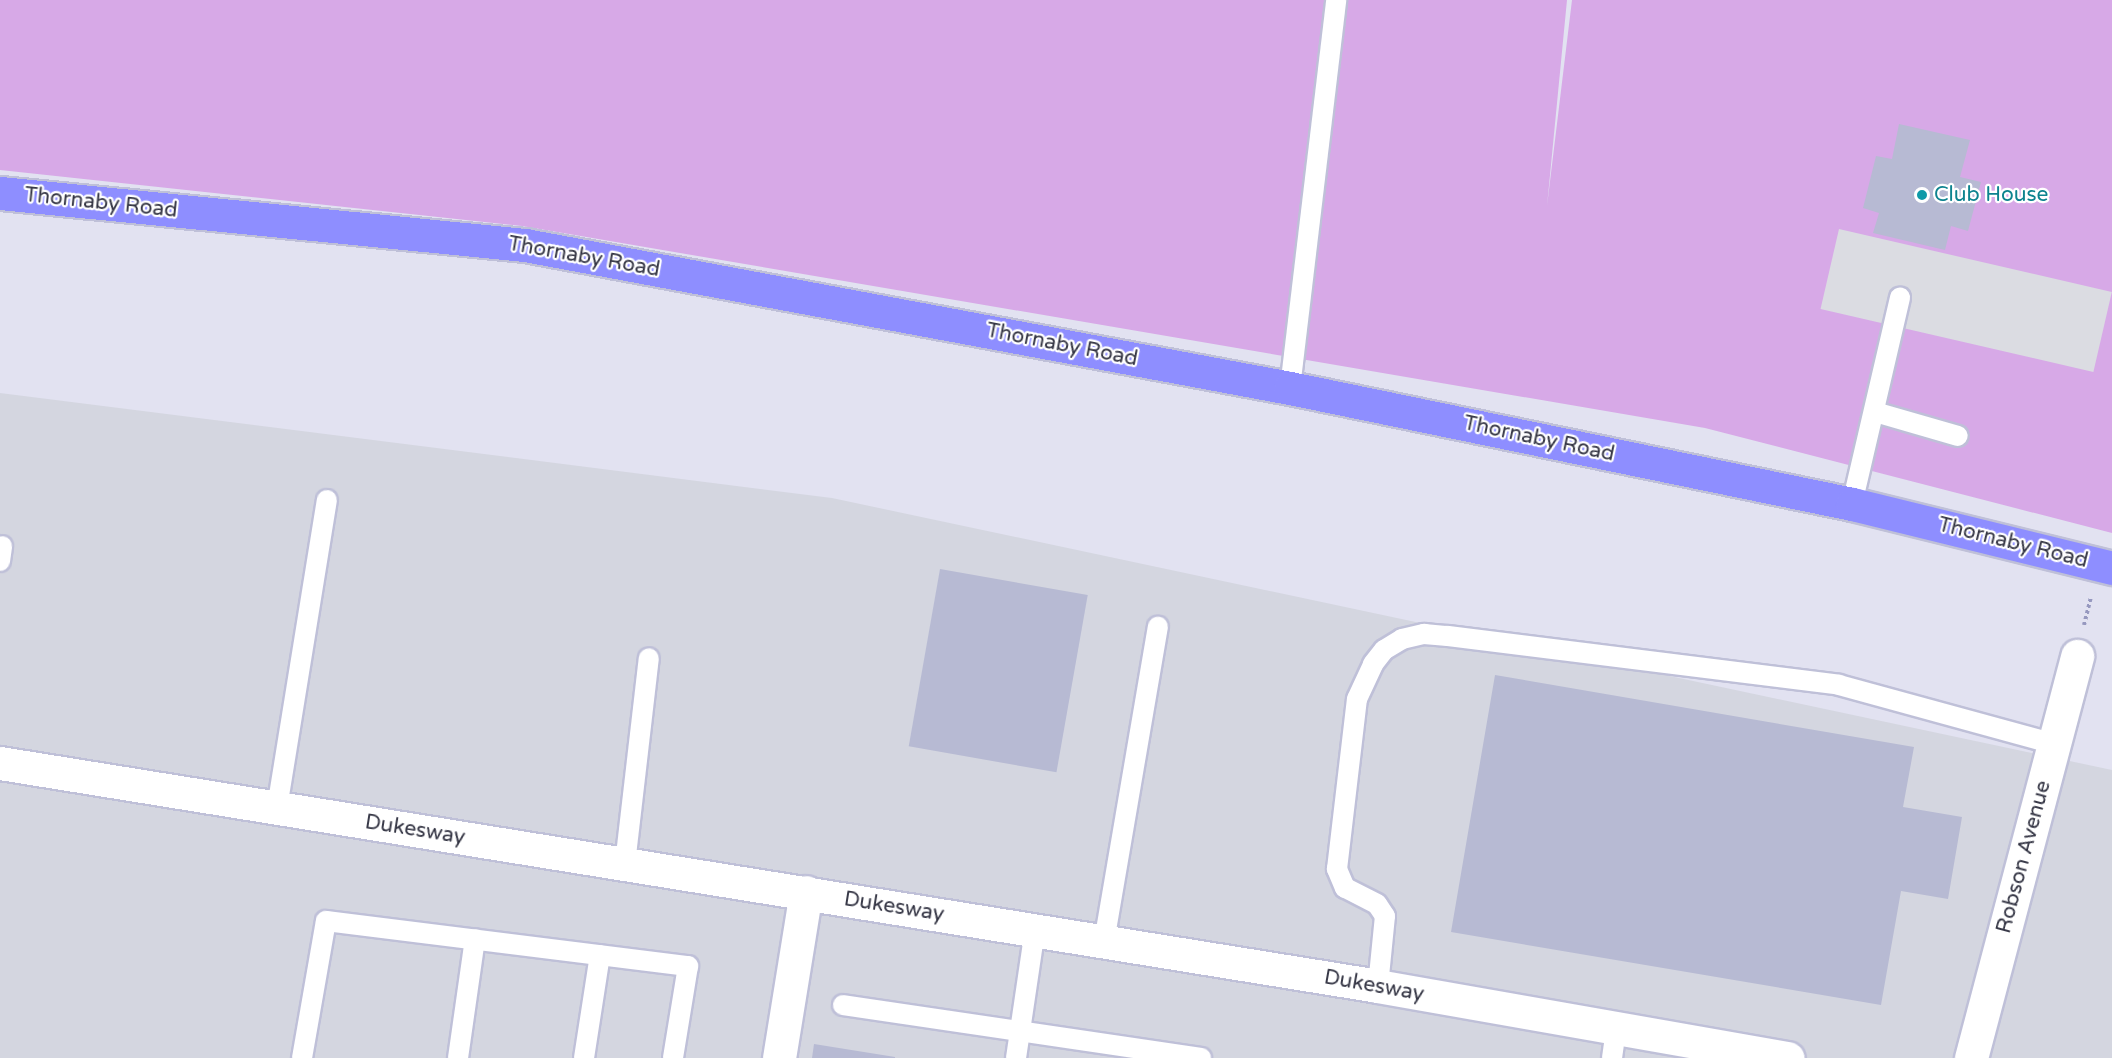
<!DOCTYPE html>
<style>
body{margin:0}
#map{position:relative;width:2112px;height:1058px;overflow:hidden;background:#e2e2f1;font-family:"Varela Round",sans-serif}
div>[style]{position:absolute}
[style*='--x']{left:calc(var(--x)*1px);top:calc(var(--y)*1px);width:calc(var(--w)*1px);rotate:calc(var(--a)*1deg)}
.industrial>*{inset:0;background:#d4d6e0}
.green>*{inset:0;background:#d7a9e7}
.parking>*{inset:0;background:#dbdce2;transform-origin:0 0}
.building>*{inset:0;background:#b7bad3;transform-origin:0 0}
.path>*{height:4px;margin-top:-2px;transform-origin:0;background:repeating-linear-gradient(90deg,#9698bf 0 3px,transparent 0 6px)}
.roads{filter:drop-shadow(2px 0 #bfc0d8) drop-shadow(-2px 0 #bfc0d8) drop-shadow(0 2px #bfc0d8) drop-shadow(0 -2px #bfc0d8)}
.lane>*{height:20px;margin:-10px;padding:0 10px;transform-origin:10px;border-radius:10px;background:#fff}
.street>*{height:33px;margin:-16.5px;padding:0 16.5px;transform-origin:16.5px;border-radius:16.5px;background:#fff}
.primary>*{height:33px;margin:-16.5px;padding:0 16.5px;transform-origin:16.5px;border-radius:16.5px;background:#8e8eff}
.dots>*{width:16px;height:16px;translate:-50% -50%;box-sizing:border-box;border:3px solid #fff;border-radius:50%}
span{translate:-50% -50%;white-space:nowrap;text-align:center;line-height:1.15;-webkit-text-stroke:4.5px #fff;paint-order:stroke}
.culture-label{font-size:21px;color:#0d838f}
.left{translate:0 -50%;text-align:left}
.street-label{font-size:21px;color:#333443}
</style>
<div id="map">
<div class="industrial">
<i style="clip-path:polygon(0 393px,832px 498px,2112px 770px,2112px 1058px,0 1058px)"></i>
</div>
<div class="green">
<i style="clip-path:polygon(0 0,1567px 0,1547px 206px,1572px 0,2112px 0,2112px 533px,1705px 428px,522px 226px,0 170px)"></i>
</div>
<div class="parking">
<i style="left:1839px;top:229px;width:280px;height:82px;rotate:13deg"></i>
</div>
<div class="building">
<i style="clip-path:polygon(1899px 124px,1970px 140px,1960px 177px,1981px 182px,1968px 231px,1951px 226px,1945px 250px,1873px 233px,1879px 213px,1863px 208px,1876px 156px,1892px 159px)"></i>
<i style="left:940px;top:569px;width:150px;height:180px;rotate:10deg"></i>
<i style="clip-path:polygon(1495px 675px,1914px 747px,1903px 807px,1962px 817px,1948px 899px,1901px 891px,1881px 1005px,1451px 932px)"></i>
<i style="clip-path:polygon(814px 1044px,895px 1057px,895px 1058px,812px 1058px)"></i>
</div>
<div class="path">
<i style="--x:2084;--y:625;--w:29;--a:-76"></i>
</div>
<div class="roads">
<div class="lane">
<i style="--x:1290;--y:388;--w:391;--a:-83.2"></i>
<i style="--x:1875;--y:412;--w:86;--a:16.1"></i>
<i style="--x:1852;--y:504;--w:212;--a:-76.9"></i>
<i style="--x:0;--y:561;--w:15;--a:-82"></i>
<i style="--x:277;--y:808;--w:312;--a:-80.8"></i>
<i style="--x:625;--y:864;--w:207;--a:-83.4"></i>
<i style="--x:1104;--y:942;--w:320;--a:-80.3"></i>
<i style="--x:1378;--y:986;--w:70;--a:-84.3"></i>
<i style="--x:1385;--y:916;--w:14;--a:-124"></i>
<i style="--x:1377;--y:904;--w:36;--a:-153"></i>
<i style="--x:1345;--y:888;--w:21;--a:-113"></i>
<i style="--x:1337;--y:869;--w:171;--a:-83.3"></i>
<i style="--x:1357;--y:699;--w:38;--a:-65"></i>
<i style="--x:1373;--y:664;--w:18;--a:-52"></i>
<i style="--x:1384;--y:650;--w:21;--a:-31"></i>
<i style="--x:1402;--y:639;--w:23;--a:-13"></i>
<i style="--x:1424;--y:634;--w:24;--a:5"></i>
<i style="--x:1448;--y:636;--w:394;--a:7.1"></i>
<i style="--x:1839;--y:685;--w:223;--a:15.3"></i>
<i style="--x:843;--y:1005;--w:362;--a:8.4"></i>
<i style="--x:302;--y:1058;--w:139;--a:-80.1"></i>
<i style="--x:326;--y:921;--w:365;--a:7.1"></i>
<i style="--x:688;--y:966;--w:93;--a:99.3"></i>
<i style="--x:458;--y:1058;--w:120;--a:-81.9"></i>
<i style="--x:584;--y:1058;--w:104;--a:-81.2"></i>
<i style="--x:1016;--y:1058;--w:129;--a:-81.6"></i>
<i style="--x:1612;--y:1058;--w:29;--a:-82"></i>
</div>
<div class="street">
<i style="--x:0;--y:763;--w:1396;--a:9.19"></i>
<i style="--x:1378;--y:986;--w:416;--a:10"></i>
<i style="--x:779;--y:1058;--w:168;--a:-80.8"></i>
<i style="--x:1971;--y:1058;--w:416;--a:-75.2"></i>
</div>
<div class="primary">
<i style="--x:0;--y:193;--w:528;--a:5.66"></i>
<i style="--x:525;--y:245;--w:778;--a:10.59"></i>
<i style="--x:1290;--y:388;--w:574;--a:11.66"></i>
<i style="--x:1852;--y:504;--w:268;--a:13.8"></i>
</div>
</div>
<div class="dots">
<i style="left:1922px;top:195px;background:#0f9aa8"></i>
</div>
<div class="culture-label">
<span class="left" style="left:1934px;top:195px">Club House</span>
</div>
<div class="street-label">
<span style="left:101px;top:203px;rotate:6deg">Thornaby Road</span>
<span style="left:584px;top:257px;rotate:10deg">Thornaby Road</span>
<span style="left:1062px;top:345px;rotate:11deg">Thornaby Road</span>
<span style="left:1539px;top:439px;rotate:12deg">Thornaby Road</span>
<span style="left:2013px;top:543px;rotate:14deg">Thornaby Road</span>
<span style="left:415px;top:830px;rotate:9deg">Dukesway</span>
<span style="left:2024px;top:857px;rotate:-75deg">Robson Avenue</span>
<span style="left:894px;top:907px;rotate:9deg">Dukesway</span>
<span style="left:1374px;top:986px;rotate:10deg">Dukesway</span>
</div>
</div>
